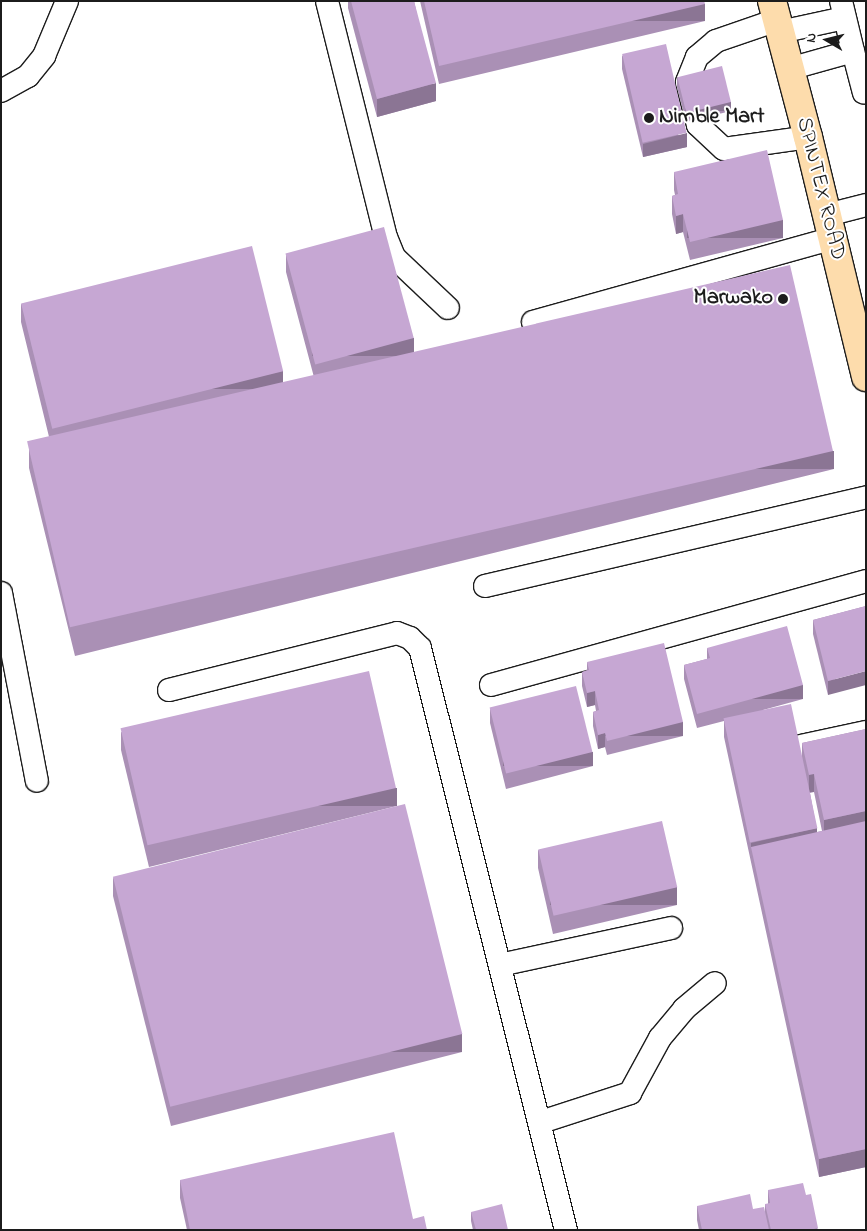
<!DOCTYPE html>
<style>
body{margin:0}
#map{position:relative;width:867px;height:1231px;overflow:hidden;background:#fff;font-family:"Indie Flower",sans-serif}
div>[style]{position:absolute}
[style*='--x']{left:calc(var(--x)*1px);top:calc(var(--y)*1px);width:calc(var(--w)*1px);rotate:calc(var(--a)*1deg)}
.roads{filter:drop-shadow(1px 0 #1c1c1c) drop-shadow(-1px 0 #1c1c1c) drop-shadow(0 1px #1c1c1c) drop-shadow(0 -1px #1c1c1c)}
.minor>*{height:22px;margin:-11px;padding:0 11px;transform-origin:11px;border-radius:11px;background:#fff}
.major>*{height:28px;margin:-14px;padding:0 14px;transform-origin:14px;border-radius:14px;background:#fddcac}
.wall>*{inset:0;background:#aa90b5}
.shaded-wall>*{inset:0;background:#8b7594;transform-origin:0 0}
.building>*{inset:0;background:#c6a7d3;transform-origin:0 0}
.dots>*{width:14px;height:14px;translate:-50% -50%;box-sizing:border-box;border:2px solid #fff;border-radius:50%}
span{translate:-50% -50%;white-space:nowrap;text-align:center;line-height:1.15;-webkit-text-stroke:4px #fff;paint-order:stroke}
.poi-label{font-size:22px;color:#1c1c1c;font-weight:700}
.left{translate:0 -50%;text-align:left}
.right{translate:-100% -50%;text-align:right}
.street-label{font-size:22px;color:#1c1c1c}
.frame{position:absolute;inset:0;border:2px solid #1c1c1c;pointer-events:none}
.north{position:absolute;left:802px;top:15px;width:50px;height:50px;-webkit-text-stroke:4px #fff;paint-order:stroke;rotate:278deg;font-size:14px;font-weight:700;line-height:20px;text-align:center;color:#1c1c1c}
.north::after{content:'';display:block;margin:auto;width:18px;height:22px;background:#1c1c1c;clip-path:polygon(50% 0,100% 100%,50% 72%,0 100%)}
</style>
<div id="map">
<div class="roads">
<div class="minor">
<i style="--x:327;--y:1;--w:243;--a:76"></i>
<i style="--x:386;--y:237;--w:22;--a:68"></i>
<i style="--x:394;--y:257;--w:74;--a:43.4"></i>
<i style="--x:841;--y:1;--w:51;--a:76.5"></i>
<i style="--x:777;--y:20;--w:65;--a:161"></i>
<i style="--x:716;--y:41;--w:25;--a:140"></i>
<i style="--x:697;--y:57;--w:27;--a:112"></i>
<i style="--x:687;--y:82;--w:44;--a:75.7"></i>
<i style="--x:698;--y:125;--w:35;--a:43"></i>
<i style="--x:724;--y:149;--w:85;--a:-8.1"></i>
<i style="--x:780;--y:32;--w:66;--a:-12.2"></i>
<i style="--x:789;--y:69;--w:66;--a:-15.7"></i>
<i style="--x:853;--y:51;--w:43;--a:75.3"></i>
<i style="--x:1;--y:91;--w:31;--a:-29"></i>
<i style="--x:28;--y:76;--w:26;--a:-51"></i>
<i style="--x:44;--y:56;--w:60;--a:-67.3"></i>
<i style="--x:827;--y:215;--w:40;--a:-14.4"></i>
<i style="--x:533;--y:322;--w:312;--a:-15.6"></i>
<i style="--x:485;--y:586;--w:391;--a:-13.1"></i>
<i style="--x:1;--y:593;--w:191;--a:79.2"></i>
<i style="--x:491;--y:685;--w:389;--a:-15.5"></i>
<i style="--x:169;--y:690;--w:235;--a:-14"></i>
<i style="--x:397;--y:633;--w:14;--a:21"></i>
<i style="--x:410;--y:638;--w:14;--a:45"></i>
<i style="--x:420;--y:648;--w:600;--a:75.92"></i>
<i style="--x:801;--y:746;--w:66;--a:-12.2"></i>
<i style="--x:500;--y:965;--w:175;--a:-12.2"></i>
<i style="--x:541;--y:1122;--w:94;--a:-18"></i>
<i style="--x:630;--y:1093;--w:63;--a:-61.4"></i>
<i style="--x:660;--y:1038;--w:38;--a:-50"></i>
<i style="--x:684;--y:1009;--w:40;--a:-40"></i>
</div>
<div class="major">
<i style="--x:772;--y:1;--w:141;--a:75.2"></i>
<i style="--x:808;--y:137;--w:247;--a:76.4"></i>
</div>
</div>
<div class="wall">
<i style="clip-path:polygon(348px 1px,414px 1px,436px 101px,377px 117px,348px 8px)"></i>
<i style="clip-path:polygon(420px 1px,704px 1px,705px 21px,439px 84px)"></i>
<i style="clip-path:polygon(622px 55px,687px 147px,643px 157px,622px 69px)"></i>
<i style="clip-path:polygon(677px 77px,731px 111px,686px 122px,677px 87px)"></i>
<i style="clip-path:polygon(674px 172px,783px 238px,690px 260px,683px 232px,676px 234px,672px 214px,672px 196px,675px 195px,674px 190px)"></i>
<i style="clip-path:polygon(286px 255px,414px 356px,366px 368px,834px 469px,75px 656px,29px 468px,29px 450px,51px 445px,21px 322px,21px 304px,283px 388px,315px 381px,286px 272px)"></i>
<i style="clip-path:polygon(866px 606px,828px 695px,813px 634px,813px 620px)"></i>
<i style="clip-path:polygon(evenodd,707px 648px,803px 699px,763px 710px,802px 759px,802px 743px,866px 729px,866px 1167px,819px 1177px,724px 737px,724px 721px,697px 728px,684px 679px,684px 665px,707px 659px,707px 648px,814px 792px,822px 831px,817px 832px,810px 793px,814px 792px)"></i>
<i style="clip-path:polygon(587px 662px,683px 736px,607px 755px,605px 747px,598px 749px,593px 726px,593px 712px,596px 711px,595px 705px,587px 707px,582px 686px,582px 672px,587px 670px)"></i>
<i style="clip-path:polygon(490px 709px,593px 766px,506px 789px,490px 723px)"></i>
<i style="clip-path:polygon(121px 732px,397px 806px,149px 867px,121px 750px)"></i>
<i style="clip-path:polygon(538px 850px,677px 905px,553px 934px,538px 868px)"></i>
<i style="clip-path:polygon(113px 878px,462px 1052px,171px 1126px,113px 896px)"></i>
<i style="clip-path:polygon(180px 1180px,413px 1219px,427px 1230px,187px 1230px,180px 1198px)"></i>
<i style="clip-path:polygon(768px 1190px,806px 1195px,818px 1230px,699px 1230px,697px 1220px,697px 1206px,753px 1209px,765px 1212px,765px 1204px,768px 1204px)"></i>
<i style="clip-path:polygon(471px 1212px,508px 1230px,473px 1230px,471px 1221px)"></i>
</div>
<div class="shaded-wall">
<i style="left:705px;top:4px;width:17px;height:273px;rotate:90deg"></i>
<i style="clip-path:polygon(436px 83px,436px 101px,377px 117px,377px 99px)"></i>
<i style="left:731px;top:102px;width:9px;height:46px;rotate:90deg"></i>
<i style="clip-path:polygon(687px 133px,687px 147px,643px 157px,643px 144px)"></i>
<i style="clip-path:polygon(683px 214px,683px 232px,676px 234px,676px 216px)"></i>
<i style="left:783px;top:220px;width:18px;height:96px;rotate:90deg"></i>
<i style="left:414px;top:338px;width:18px;height:102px;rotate:90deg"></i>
<i style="left:283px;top:371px;width:18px;height:238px;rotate:90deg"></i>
<i style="left:834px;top:451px;width:18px;height:782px;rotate:90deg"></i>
<i style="clip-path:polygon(866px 671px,866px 685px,828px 695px,828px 681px)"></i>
<i style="left:803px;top:685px;width:14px;height:110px;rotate:90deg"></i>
<i style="clip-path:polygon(595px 691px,595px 705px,587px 707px,587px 693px)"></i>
<i style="left:683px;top:722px;width:14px;height:78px;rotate:90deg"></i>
<i style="clip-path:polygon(605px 733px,605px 747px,598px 749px,598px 735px)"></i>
<i style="left:593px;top:752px;width:14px;height:90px;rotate:90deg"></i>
<i style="left:814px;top:774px;width:18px;height:5px;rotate:90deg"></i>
<i style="left:397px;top:788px;width:18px;height:255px;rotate:90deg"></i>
<i style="clip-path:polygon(866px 811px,866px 829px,824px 838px,824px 820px)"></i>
<i style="clip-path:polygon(817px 828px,817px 846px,751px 847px,751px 861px,751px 843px)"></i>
<i style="left:677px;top:887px;width:18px;height:127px;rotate:90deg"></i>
<i style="left:462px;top:1034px;width:18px;height:300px;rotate:90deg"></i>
<i style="clip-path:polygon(866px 1149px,866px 1167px,819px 1177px,819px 1159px)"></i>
</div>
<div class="building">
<i style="clip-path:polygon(351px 1px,414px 1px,436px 83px,377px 99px)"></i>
<i style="clip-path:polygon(424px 1px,704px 1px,705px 4px,439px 66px)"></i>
<i style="left:666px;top:44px;width:91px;height:45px;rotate:77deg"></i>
<i style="left:722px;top:66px;width:37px;height:46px;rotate:76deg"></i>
<i style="clip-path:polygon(767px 150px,783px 220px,690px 242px,683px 214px,676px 216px,672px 196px,678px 194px,674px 172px)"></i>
<i style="left:384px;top:227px;width:115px;height:102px;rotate:75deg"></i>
<i style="left:252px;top:246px;width:129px;height:238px;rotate:76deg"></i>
<i style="left:790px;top:265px;width:191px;height:783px;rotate:77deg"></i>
<i style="clip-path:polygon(866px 606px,866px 671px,828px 681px,813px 620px)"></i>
<i style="clip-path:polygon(787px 626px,803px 685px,697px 714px,684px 665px,710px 658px,707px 648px)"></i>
<i style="clip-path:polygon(664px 643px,683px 722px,607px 741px,605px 733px,598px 735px,593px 712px,599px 710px,595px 691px,587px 693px,582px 672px,589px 670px,587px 662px)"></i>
<i style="left:369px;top:671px;width:120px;height:255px;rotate:77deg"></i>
<i style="left:576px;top:686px;width:68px;height:89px;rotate:76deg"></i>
<i style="left:791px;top:704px;width:127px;height:69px;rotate:78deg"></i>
<i style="clip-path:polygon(866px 729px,866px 811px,824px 820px,814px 774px,809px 775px,802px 743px)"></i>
<i style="left:405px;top:804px;width:237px;height:301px;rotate:76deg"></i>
<i style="left:662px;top:821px;width:68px;height:127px;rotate:77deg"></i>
<i style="clip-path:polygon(866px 821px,866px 1149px,819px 1159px,751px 847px)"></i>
<i style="clip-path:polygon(394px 1132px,413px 1219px,424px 1216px,427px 1230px,190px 1230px,180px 1180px)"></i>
<i style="clip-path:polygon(803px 1183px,806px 1195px,811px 1194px,818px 1228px,810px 1230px,771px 1230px,765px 1204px,770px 1203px,768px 1190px)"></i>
<i style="clip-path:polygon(750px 1194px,753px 1209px,764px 1207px,769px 1230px,702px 1230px,697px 1206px)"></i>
<i style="clip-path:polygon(502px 1204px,508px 1230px,476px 1230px,471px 1212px)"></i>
</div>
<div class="dots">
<i style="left:649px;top:118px;background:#1c1c1c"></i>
<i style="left:783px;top:299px;background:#1c1c1c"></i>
</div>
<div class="poi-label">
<span class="left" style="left:659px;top:118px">Nimble Mart</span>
<span class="right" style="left:773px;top:299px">Marwako</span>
</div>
<div class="street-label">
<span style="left:820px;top:189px;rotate:76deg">SPINTEX ROAD</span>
</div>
<div class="frame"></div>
<div class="north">N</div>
</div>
